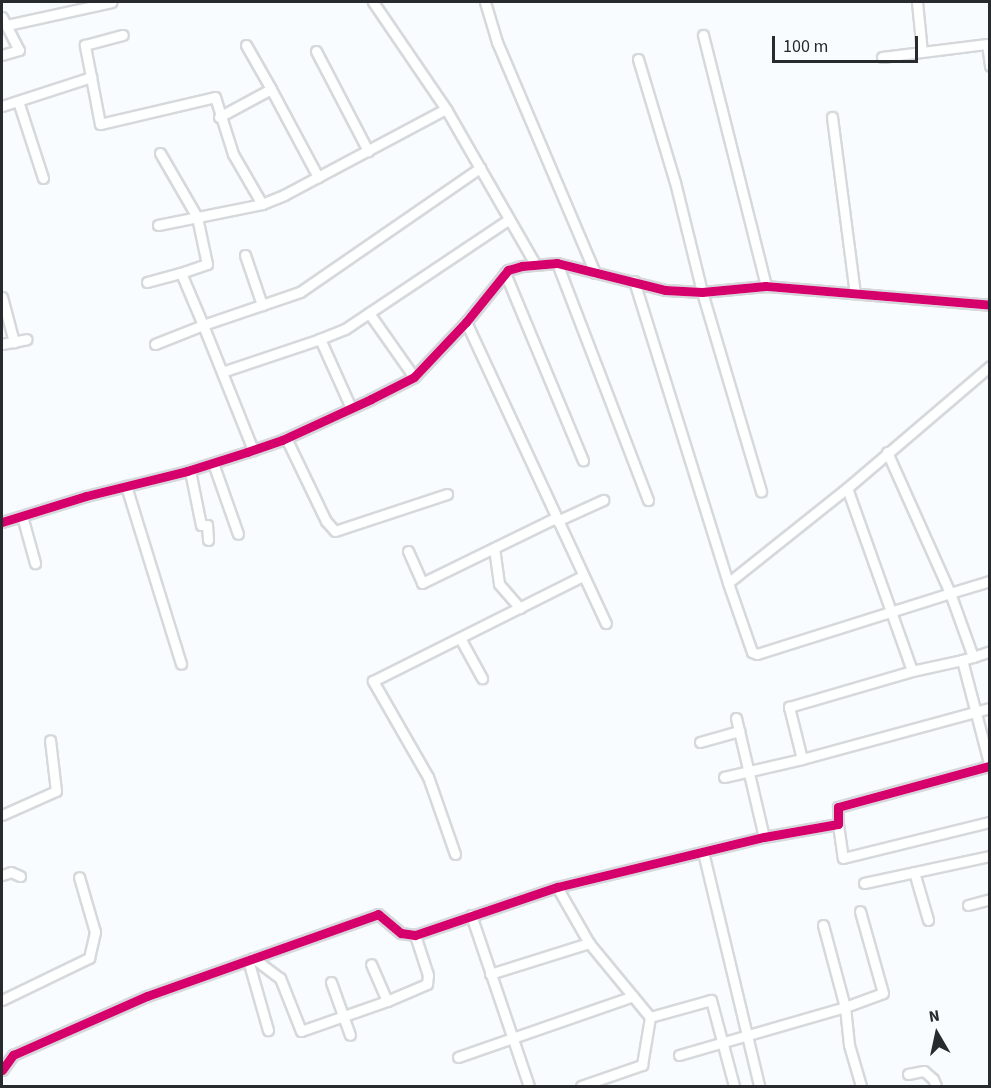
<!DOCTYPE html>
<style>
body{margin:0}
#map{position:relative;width:991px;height:1088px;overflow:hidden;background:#f9fcfe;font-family:"Source Sans 3",sans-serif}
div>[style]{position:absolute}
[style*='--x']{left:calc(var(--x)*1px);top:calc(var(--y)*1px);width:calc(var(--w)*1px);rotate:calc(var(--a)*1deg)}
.roads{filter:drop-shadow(2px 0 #d6d9dc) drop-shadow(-2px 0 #d6d9dc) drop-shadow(0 2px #d6d9dc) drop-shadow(0 -2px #d6d9dc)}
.street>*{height:9px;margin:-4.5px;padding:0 4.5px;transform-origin:4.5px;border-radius:4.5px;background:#feffff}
.cycleway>*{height:9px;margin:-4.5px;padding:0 4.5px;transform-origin:4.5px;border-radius:4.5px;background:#d6006c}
span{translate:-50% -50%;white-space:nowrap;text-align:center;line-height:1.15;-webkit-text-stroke:5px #f8fcff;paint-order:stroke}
.frame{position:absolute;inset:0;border:3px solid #282b2e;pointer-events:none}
.north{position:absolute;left:907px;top:1004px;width:60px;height:60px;-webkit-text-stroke:4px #f8fcff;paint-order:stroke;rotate:351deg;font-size:16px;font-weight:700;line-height:24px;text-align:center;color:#282b2e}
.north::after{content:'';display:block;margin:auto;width:21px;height:27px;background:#282b2e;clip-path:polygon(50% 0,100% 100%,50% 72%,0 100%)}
.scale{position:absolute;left:772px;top:36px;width:146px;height:27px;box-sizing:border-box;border:3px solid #282b2e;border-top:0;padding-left:8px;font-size:18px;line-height:21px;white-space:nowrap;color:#282b2e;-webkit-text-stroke:4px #f8fcff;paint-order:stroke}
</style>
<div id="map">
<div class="roads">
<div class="street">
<i style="--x:373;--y:2;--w:130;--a:55.7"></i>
<i style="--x:446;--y:109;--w:179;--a:60.1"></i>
<i style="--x:485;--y:2;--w:42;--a:73.3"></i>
<i style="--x:497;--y:42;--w:251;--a:67"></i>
<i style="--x:917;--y:2;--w:50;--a:84.3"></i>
<i style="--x:2;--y:17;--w:37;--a:63"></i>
<i style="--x:19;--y:50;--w:18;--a:164"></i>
<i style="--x:7;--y:25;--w:107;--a:-12.4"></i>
<i style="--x:703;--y:35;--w:259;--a:75.9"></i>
<i style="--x:246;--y:45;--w:51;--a:60.4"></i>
<i style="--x:316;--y:51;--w:113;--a:62.5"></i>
<i style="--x:882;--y:57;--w:106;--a:-7.1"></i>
<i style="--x:987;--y:44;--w:22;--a:82"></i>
<i style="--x:638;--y:59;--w:128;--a:73.3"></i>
<i style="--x:675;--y:182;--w:113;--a:76.2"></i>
<i style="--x:702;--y:292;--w:208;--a:73.5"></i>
<i style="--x:91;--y:77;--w:33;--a:-101"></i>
<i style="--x:85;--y:45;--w:39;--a:-15"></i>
<i style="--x:18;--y:101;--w:81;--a:72"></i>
<i style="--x:2;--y:106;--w:94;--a:-18"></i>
<i style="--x:91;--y:77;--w:48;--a:79.2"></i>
<i style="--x:100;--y:124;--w:118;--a:-13.2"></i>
<i style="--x:215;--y:97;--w:60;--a:72.5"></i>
<i style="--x:233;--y:154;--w:58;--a:59.9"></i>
<i style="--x:262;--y:204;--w:24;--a:-22"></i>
<i style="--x:284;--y:195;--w:183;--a:-28"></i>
<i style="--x:219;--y:117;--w:59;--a:-28.3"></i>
<i style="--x:271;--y:89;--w:100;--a:61.9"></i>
<i style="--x:832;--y:117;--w:177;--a:82.6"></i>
<i style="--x:160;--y:153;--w:74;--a:60"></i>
<i style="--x:197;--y:217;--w:48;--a:78"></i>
<i style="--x:207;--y:264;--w:28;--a:161"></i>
<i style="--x:181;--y:273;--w:56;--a:67.1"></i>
<i style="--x:203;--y:325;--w:102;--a:-18.8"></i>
<i style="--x:300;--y:292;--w:219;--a:-34.6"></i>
<i style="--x:158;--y:225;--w:106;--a:-11.4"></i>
<i style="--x:245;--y:255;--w:53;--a:71.2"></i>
<i style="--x:557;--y:263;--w:254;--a:69"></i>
<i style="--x:505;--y:273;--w:203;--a:67.4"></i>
<i style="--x:634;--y:281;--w:316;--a:72.7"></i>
<i style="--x:147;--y:282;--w:35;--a:-15"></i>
<i style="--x:2;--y:297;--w:47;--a:75.1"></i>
<i style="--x:369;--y:313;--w:78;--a:54.9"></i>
<i style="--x:466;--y:322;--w:332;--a:65.1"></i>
<i style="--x:2;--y:344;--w:25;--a:-11"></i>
<i style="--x:155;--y:344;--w:52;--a:-21.6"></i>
<i style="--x:203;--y:325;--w:135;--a:68.2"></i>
<i style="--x:990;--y:366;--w:188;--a:139.5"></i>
<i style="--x:847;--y:488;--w:152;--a:141.4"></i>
<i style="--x:728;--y:583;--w:73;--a:70.8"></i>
<i style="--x:752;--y:652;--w:5;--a:22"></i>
<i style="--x:757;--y:654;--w:202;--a:-17.5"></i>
<i style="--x:950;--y:593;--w:68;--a:70.2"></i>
<i style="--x:973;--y:657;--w:11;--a:165"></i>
<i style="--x:962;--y:660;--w:111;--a:75.3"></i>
<i style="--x:222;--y:372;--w:103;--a:-18.6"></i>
<i style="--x:351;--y:408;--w:76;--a:-114.2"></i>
<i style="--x:320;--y:339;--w:27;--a:-22"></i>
<i style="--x:345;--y:329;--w:196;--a:-33.8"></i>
<i style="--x:286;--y:438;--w:92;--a:64.3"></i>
<i style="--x:326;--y:521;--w:13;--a:48"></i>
<i style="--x:335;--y:531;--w:118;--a:-18.3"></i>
<i style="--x:887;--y:452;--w:154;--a:65.9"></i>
<i style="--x:950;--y:593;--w:42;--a:-16.7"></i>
<i style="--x:213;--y:463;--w:75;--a:70.6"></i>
<i style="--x:190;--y:471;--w:55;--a:78.5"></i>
<i style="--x:201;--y:525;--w:6;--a:0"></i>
<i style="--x:207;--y:525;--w:15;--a:86"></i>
<i style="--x:126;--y:486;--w:186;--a:72.8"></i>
<i style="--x:847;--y:488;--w:194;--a:70.4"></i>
<i style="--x:22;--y:516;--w:49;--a:74.5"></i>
<i style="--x:557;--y:521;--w:51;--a:-24.5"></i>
<i style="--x:2;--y:522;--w:88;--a:-17.2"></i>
<i style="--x:86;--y:496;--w:104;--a:-13.9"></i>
<i style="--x:187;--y:471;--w:63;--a:-17.6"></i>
<i style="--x:247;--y:452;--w:37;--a:-19"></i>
<i style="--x:282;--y:440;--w:98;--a:-24.7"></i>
<i style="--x:371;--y:399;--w:48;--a:-27.1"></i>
<i style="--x:414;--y:377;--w:76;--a:-46.6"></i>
<i style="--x:466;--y:322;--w:67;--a:-51.1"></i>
<i style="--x:508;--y:270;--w:15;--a:-16"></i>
<i style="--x:522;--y:266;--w:35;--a:-5"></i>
<i style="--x:557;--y:263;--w:111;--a:14"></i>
<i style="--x:665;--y:290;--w:37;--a:3"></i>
<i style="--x:702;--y:292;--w:64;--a:-5.4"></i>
<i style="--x:766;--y:286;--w:225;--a:4.8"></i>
<i style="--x:494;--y:548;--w:36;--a:82"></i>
<i style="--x:499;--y:584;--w:32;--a:49"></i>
<i style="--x:408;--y:551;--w:35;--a:66"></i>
<i style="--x:422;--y:583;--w:148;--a:-26"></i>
<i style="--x:460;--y:638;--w:46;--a:61.2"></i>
<i style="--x:973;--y:657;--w:18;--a:-19"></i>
<i style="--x:736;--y:718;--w:122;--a:76.8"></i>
<i style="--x:700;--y:742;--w:41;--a:-15.8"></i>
<i style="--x:802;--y:759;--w:54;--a:-104"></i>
<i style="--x:789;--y:707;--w:128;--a:-16.3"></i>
<i style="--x:912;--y:671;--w:51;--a:-12.4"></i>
<i style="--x:724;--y:777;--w:80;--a:-13"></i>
<i style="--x:802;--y:759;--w:195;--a:-15.2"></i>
<i style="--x:2;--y:815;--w:59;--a:-24"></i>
<i style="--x:56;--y:791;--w:51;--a:-96.7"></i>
<i style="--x:838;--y:824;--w:34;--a:82"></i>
<i style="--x:843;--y:858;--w:151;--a:-13.8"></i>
<i style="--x:703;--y:852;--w:241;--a:76.5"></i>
<i style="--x:455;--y:854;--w:82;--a:-109.3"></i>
<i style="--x:428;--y:777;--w:111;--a:-119.8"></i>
<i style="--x:373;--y:681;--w:235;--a:-26.6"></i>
<i style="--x:914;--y:872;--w:50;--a:73.7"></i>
<i style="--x:2;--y:875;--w:9;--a:-18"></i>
<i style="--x:11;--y:872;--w:10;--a:24"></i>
<i style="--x:864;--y:883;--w:129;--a:-12.1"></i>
<i style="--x:557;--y:887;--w:64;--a:60.3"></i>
<i style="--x:589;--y:943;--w:96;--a:50.5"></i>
<i style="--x:650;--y:1017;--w:63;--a:-15.6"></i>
<i style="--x:711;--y:1000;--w:89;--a:75"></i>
<i style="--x:968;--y:905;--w:23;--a:-15"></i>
<i style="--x:471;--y:915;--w:181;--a:71.3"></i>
<i style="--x:823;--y:925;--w:85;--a:75"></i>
<i style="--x:845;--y:1007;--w:38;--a:84"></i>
<i style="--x:849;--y:1045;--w:43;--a:73.7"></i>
<i style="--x:253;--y:958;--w:34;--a:37"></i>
<i style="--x:280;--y:978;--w:57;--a:68.4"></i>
<i style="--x:301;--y:1031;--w:91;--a:-19.2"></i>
<i style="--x:387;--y:1001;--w:40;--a:-113.4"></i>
<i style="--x:248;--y:960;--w:73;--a:74.1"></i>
<i style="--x:490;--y:974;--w:104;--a:-17.4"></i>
<i style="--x:331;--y:982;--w:56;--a:70.3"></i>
<i style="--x:2;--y:1000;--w:97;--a:-25.8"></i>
<i style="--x:89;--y:958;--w:27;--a:-77"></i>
<i style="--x:95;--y:932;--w:57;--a:-106.2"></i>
<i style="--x:387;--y:1001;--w:43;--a:-23"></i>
<i style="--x:427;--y:984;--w:9;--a:-84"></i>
<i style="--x:428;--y:975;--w:42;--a:-108"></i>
<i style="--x:679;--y:1055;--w:173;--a:-16.1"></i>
<i style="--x:845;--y:1007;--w:40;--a:-20.2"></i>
<i style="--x:883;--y:993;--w:85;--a:-105.7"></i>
<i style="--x:458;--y:1057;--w:185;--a:-19.2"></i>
<i style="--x:2;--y:1070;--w:19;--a:-54"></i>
<i style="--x:13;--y:1055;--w:146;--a:-23.8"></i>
<i style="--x:147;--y:996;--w:245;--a:-19.5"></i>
<i style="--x:378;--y:914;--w:30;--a:40"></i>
<i style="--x:401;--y:933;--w:14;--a:8"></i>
<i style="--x:415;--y:935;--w:150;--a:-18.7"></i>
<i style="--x:557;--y:887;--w:213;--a:-13.6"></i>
<i style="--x:764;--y:837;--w:75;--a:-10"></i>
<i style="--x:838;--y:824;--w:17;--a:-90"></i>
<i style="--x:838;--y:807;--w:156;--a:-15.2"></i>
<i style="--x:908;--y:1074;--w:16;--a:-11"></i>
<i style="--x:924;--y:1071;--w:12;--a:42"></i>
<i style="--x:933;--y:1079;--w:8;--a:67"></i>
<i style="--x:581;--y:1086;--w:65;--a:-19"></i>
<i style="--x:642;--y:1065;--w:49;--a:-80.5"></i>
</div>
</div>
<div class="cycleway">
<i style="--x:2;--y:522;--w:88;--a:-17.2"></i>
<i style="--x:86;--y:496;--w:104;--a:-13.9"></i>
<i style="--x:187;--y:471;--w:63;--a:-17.6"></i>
<i style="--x:247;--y:452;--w:37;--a:-19"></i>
<i style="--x:282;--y:440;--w:98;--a:-24.7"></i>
<i style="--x:371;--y:399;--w:48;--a:-27.1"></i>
<i style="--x:414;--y:377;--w:76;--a:-46.6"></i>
<i style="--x:466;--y:322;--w:67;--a:-51.1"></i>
<i style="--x:508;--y:270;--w:15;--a:-16"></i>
<i style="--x:522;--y:266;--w:35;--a:-5"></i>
<i style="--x:557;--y:263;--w:111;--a:14"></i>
<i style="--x:665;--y:290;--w:37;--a:3"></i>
<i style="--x:702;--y:292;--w:64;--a:-5.4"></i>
<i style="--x:766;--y:286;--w:225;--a:4.8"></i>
<i style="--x:2;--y:1070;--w:19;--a:-54"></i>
<i style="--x:13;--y:1055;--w:146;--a:-23.8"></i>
<i style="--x:147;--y:996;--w:245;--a:-19.5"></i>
<i style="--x:378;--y:914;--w:30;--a:40"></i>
<i style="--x:401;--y:933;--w:14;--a:8"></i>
<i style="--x:415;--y:935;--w:150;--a:-18.7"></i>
<i style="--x:557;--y:887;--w:213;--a:-13.6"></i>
<i style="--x:764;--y:837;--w:75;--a:-10"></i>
<i style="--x:838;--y:824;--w:17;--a:-90"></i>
<i style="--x:838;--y:807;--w:156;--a:-15.2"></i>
</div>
<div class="frame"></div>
<div class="north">N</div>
<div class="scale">100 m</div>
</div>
